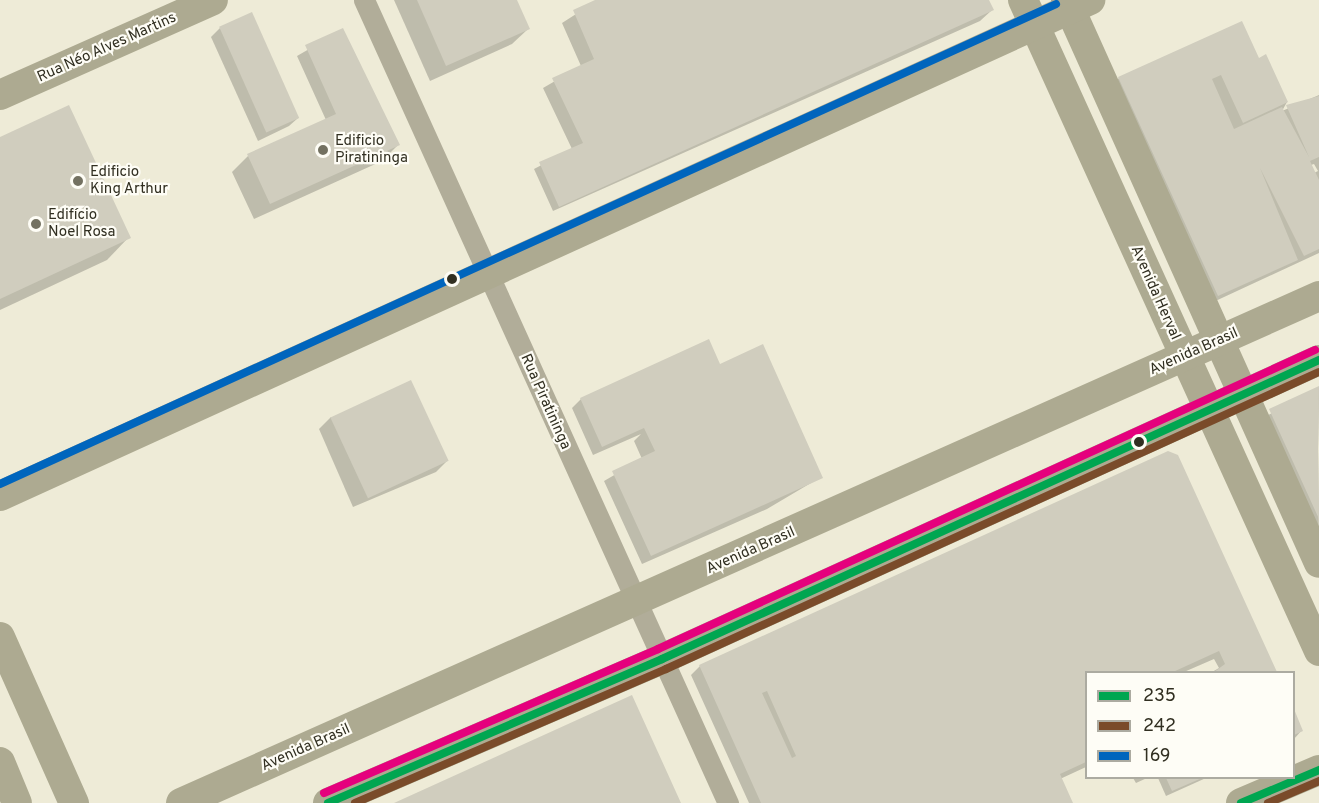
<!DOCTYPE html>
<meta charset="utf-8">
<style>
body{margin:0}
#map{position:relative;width:1319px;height:803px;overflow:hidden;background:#eeebd7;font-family:Overpass,sans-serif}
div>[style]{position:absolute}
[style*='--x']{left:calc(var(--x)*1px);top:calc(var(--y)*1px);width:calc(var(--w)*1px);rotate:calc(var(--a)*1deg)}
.shadow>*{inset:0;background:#0003}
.building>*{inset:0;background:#d0cdbe;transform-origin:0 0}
.street>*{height:21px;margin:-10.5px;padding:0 10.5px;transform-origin:10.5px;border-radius:10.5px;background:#b1ad99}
.secondary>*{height:30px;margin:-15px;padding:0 15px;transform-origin:15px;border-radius:15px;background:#adaa91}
.bus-1>*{height:8px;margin:-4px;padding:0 4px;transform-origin:4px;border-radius:4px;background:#00a651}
.bus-2>*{height:8px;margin:-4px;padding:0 4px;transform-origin:4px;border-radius:4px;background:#7a4b2a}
.bus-3>*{height:8px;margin:-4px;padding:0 4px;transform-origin:4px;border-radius:4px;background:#0065bd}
.bus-4>*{height:8px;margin:-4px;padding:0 4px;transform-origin:4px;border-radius:4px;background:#e5007d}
.dots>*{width:16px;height:16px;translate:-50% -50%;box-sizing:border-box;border:3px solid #fefdf6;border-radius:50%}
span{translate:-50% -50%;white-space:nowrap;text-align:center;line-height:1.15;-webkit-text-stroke:4.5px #fefdf6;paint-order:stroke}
.street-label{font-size:15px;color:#312f21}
.poi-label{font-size:15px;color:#312f21}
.left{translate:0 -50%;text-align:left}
.legend{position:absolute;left:1085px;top:671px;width:210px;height:108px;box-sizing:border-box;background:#fefdf6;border:2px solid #acaba1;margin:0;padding:8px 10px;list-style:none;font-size:18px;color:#312f21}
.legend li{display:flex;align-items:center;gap:12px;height:30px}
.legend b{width:30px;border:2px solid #acaba1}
</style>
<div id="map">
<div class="shadow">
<i style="clip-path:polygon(394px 0,515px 0,528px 29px,512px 44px,430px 81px)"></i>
<i style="clip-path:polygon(598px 0,987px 0,992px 10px,980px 21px,553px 211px,534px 169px,572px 149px,543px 88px,581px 66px,562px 23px)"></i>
<i style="clip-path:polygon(220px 28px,298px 118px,289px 126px,258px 141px,211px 37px)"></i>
<i style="clip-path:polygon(342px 30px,398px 145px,382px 161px,254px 219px,232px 172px,248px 156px,326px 120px,297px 56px)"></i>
<i style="clip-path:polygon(evenodd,1258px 60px,1287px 102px,1282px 111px,1319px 95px,1319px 253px,1209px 304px,1110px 87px,1119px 78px,1258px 60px,1314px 164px,1318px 171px,1314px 173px,1311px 165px,1314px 164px)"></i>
<i style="clip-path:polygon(0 139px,129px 237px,107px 260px,0 310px)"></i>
<i style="clip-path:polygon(719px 366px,821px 477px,767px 509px,642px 564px,604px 481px,642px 459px,634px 441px,641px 434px,593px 455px,572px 408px,581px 399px)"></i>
<i style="clip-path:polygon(1319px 387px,1318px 450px,1319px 547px,1261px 419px)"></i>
<i style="clip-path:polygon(331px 417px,447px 461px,436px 472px,353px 507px,319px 429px)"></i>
<i style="clip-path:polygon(1177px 456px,1275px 672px,1212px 672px,1219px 668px,1214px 659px,1184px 672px,1086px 672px,1086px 767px,1060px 779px,1071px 803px,749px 803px,691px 675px,700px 666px)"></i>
<i style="clip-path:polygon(1294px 713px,1302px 730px,1294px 739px)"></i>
<i style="clip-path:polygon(1133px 778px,1147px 778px,1136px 783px)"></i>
<i style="clip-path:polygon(1158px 778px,1206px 778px,1166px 796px)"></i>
</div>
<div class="building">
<i style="clip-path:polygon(417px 0,517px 0,530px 29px,446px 66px)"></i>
<i style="clip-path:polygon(595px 0,989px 0,994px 10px,559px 207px,539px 162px,583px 143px,552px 78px,594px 59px,573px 10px)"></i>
<i style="left:252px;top:12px;width:116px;height:36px;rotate:66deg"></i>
<i style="clip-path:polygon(1242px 21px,1259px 58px,1266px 54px,1288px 102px,1243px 123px,1221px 75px,1212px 79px,1234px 129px,1282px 107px,1309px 157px,1286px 105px,1319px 96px,1319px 157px,1310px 161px,1319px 180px,1319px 249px,1304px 256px,1260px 168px,1298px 260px,1218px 296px,1118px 77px)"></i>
<i style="clip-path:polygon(343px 28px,400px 145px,270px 204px,247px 154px,336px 114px,305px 45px)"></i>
<i style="clip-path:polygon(69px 105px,131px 238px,0 299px,0 137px)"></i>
<i style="clip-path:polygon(709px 339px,720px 364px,763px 344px,823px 478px,651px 556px,612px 471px,655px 451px,644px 428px,602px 447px,580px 398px)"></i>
<i style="left:411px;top:380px;width:89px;height:89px;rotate:65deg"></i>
<i style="clip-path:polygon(1319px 386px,1318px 447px,1319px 519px,1269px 409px)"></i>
<i style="clip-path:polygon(evenodd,1168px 451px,1178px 455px,1277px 672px,1214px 672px,1225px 664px,1219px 651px,1173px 672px,1086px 672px,1086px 762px,1060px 774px,1073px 803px,761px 803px,699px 665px,1168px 451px,767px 691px,796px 756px,792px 758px,762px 693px,767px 691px)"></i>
<i style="clip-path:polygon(632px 695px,681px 803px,394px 803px,502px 754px)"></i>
<i style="clip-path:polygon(1294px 709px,1303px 731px,1294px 735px)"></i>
<i style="clip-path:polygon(1166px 778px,1202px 778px,1172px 791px)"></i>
</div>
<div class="street">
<i style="--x:364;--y:0;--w:882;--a:65.62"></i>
</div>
<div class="secondary">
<i style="--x:1023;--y:0;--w:715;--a:65.55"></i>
<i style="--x:1066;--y:0;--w:617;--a:65.8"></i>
<i style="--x:0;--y:95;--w:233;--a:-24"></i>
<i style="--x:0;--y:496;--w:1198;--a:-24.47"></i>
<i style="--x:0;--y:637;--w:182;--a:66"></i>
<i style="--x:0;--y:762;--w:44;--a:67.5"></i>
<i style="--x:181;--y:803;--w:1246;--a:-24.01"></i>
<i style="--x:328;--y:803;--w:364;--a:-23.3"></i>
<i style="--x:662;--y:659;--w:722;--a:-24.47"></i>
<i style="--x:1241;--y:803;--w:85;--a:-22.9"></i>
</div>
<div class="bus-1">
<i style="--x:328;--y:803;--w:364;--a:-23.3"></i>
<i style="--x:662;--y:659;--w:722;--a:-24.47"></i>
<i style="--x:1241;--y:803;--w:85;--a:-22.9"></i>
</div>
<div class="bus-2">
<i style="--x:355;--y:803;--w:339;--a:-23.3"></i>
<i style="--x:666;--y:669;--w:717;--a:-24.46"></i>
<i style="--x:1268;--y:803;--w:56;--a:-23.3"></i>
</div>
<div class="bus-3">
<i style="--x:0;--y:484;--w:1160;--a:-24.44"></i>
</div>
<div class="bus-4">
<i style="--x:324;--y:793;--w:364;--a:-23.3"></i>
<i style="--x:658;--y:649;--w:722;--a:-24.47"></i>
</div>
<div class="dots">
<i style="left:323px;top:150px;background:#737161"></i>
<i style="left:78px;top:181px;background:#737161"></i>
<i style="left:36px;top:224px;background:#737161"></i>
<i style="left:452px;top:279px;background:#312f21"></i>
<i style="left:1139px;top:442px;background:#312f21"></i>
</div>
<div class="street-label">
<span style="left:107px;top:48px;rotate:-24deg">Rua Néo Alves Martins</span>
<span style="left:1155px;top:293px;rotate:66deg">Avenida Herval</span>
<span style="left:1194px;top:352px;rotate:-24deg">Avenida Brasil</span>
<span style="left:545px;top:402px;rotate:66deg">Rua Piratininga</span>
<span style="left:751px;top:551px;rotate:-24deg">Avenida Brasil</span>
<span style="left:306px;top:748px;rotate:-24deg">Avenida Brasil</span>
</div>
<div class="poi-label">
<span class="left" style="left:335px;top:150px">Edificio<br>Piratininga</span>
<span class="left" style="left:90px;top:181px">Edificio<br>King Arthur</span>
<span class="left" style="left:48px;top:224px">Edifício<br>Noel Rosa</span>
</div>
<ul class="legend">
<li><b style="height:8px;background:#00a651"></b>235</li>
<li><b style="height:8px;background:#7a4b2a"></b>242</li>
<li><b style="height:8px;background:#0065bd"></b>169</li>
</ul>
</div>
